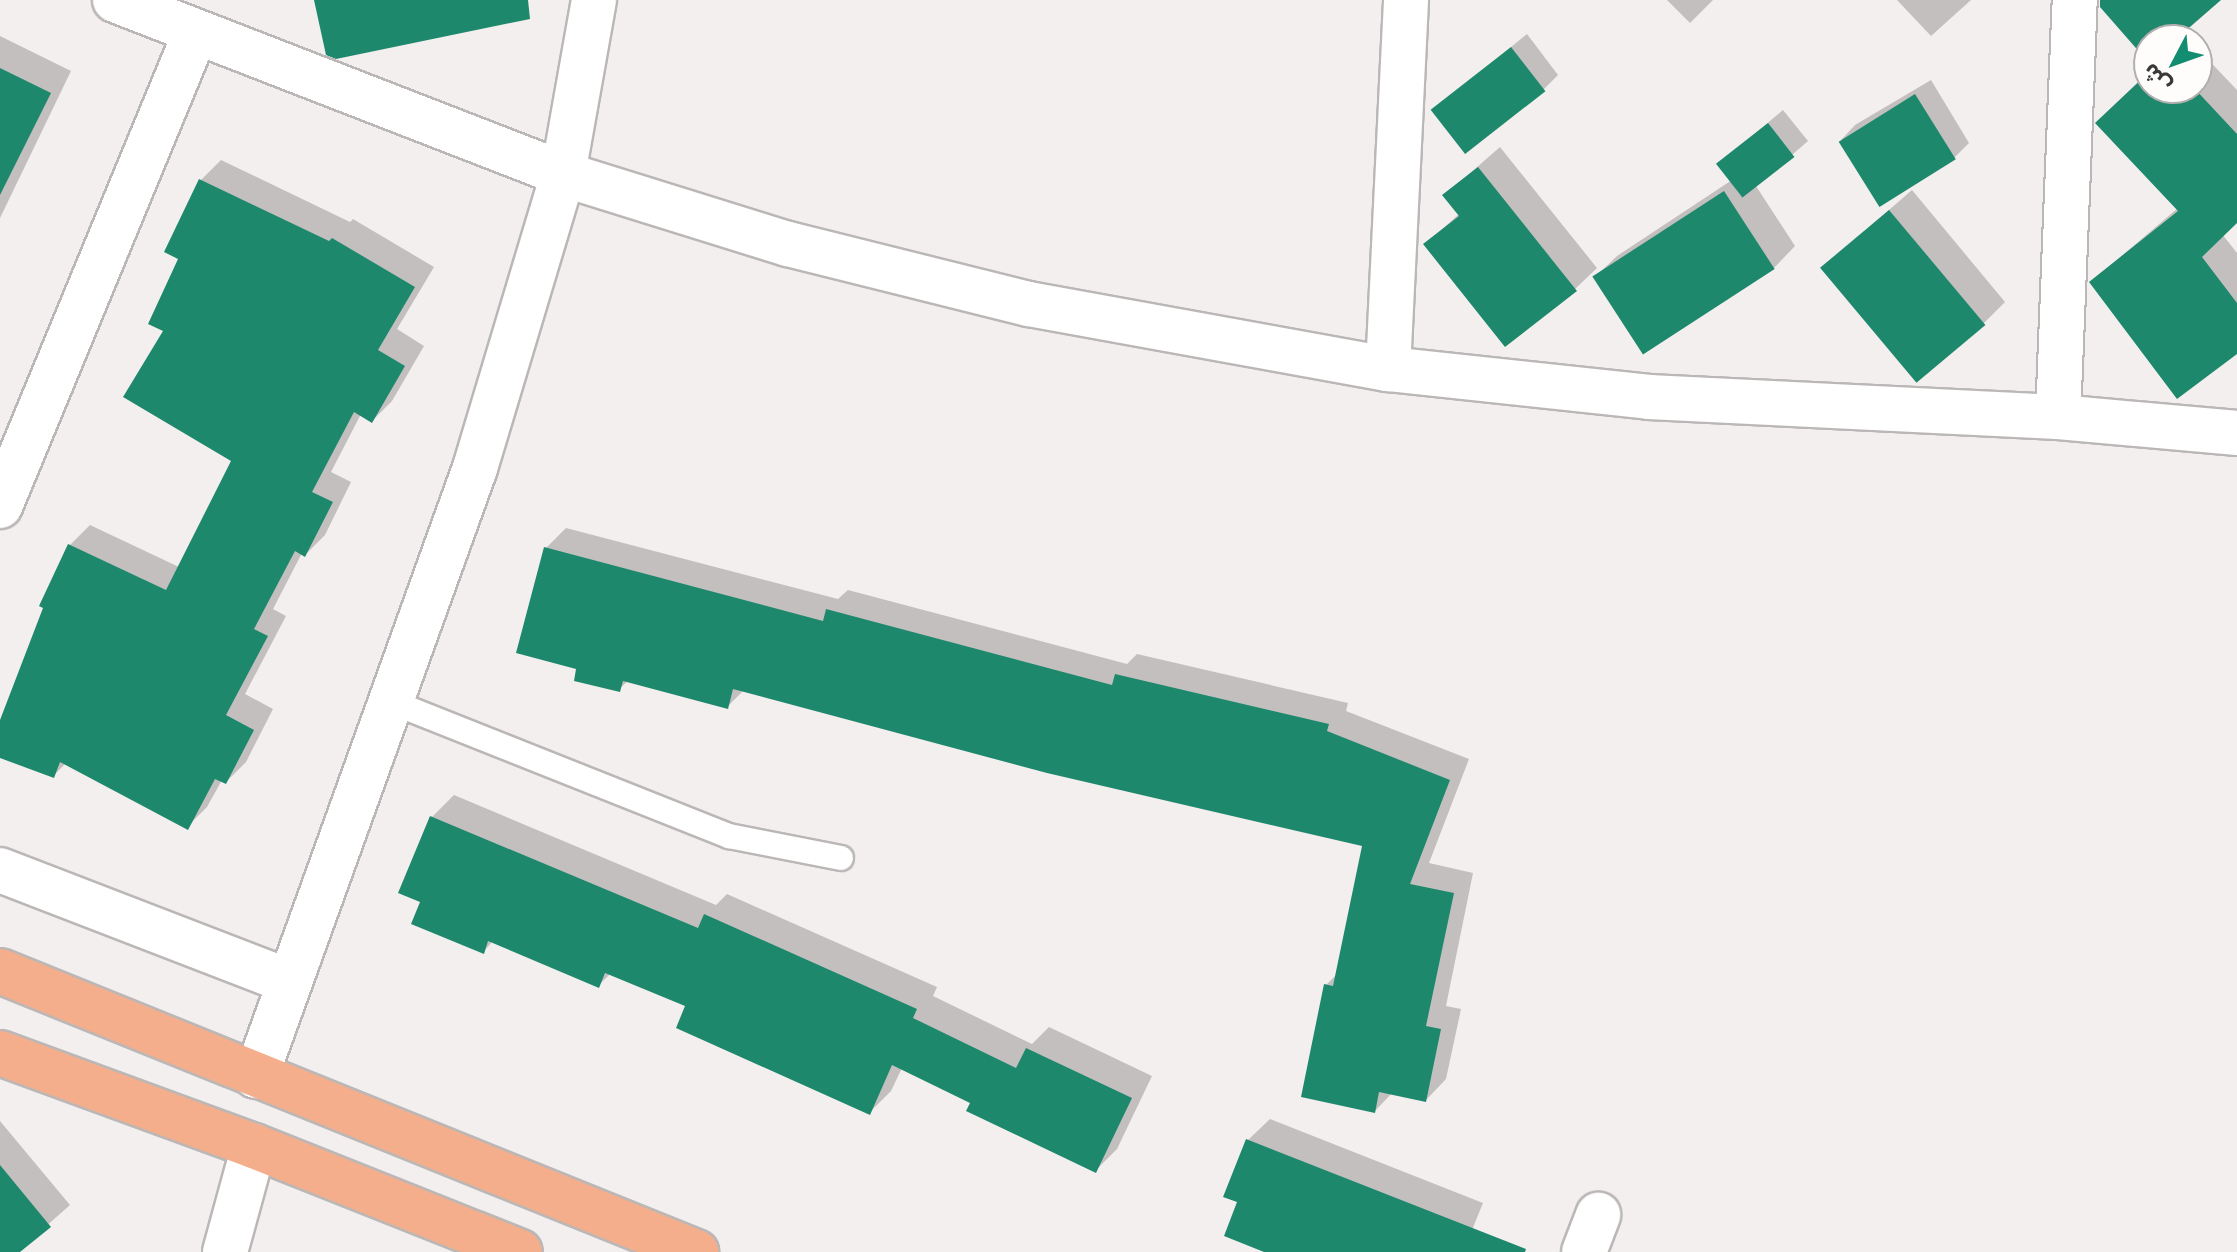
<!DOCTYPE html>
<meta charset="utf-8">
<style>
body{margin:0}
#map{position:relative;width:2237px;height:1252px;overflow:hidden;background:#f3efee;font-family:"IBM Plex Sans","Noto Sans Arabic",sans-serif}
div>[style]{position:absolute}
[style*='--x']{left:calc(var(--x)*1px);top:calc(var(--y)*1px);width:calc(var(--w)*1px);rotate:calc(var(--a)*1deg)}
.shadow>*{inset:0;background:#0003}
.building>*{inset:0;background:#1e886d;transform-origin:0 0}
.roads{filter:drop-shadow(2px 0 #bbb7b6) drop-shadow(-2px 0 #bbb7b6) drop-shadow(0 2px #bbb7b6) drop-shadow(0 -2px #bbb7b6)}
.lane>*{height:24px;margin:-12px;padding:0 12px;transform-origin:12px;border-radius:12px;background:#fff}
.street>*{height:44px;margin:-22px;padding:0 22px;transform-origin:22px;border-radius:22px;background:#fff}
.primary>*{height:44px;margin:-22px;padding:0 22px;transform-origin:22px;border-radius:22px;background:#f4ae8b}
span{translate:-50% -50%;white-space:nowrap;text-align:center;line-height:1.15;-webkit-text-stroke:8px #fffdfc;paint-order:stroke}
.north{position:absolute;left:2133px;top:24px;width:80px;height:80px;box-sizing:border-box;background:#fffdfc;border:2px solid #b0afae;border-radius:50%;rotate:229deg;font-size:22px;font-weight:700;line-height:32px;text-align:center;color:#3a3938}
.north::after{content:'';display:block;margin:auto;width:28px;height:36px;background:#138d71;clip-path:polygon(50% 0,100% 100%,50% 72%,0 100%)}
</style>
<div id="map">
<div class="shadow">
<i style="clip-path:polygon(1667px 0,1713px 0,1690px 23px)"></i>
<i style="clip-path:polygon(1897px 0,1971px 0,1931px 36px)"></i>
<i style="clip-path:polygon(1527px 34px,1558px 75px,1544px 89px,1433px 111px)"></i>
<i style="clip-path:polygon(0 36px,71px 71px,0 218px)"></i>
<i style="clip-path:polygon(2197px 48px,2237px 90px,2237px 220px,2222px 234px,2237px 253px,2237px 351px,2091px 282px,2178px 208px,2098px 123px,2149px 74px,2149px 88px,2197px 88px)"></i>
<i style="clip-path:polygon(1931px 80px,1969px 143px,1954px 158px,1841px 140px,1855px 125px)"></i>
<i style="clip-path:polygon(1783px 110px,1808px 141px,1756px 186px,1795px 246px,1774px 268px,1595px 277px,1617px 256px,1732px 180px,1719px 164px)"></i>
<i style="clip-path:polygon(1500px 147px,1597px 268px,1575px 289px,1426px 244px,1460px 213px,1445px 195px)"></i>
<i style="clip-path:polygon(221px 160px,350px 222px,353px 219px,434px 267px,397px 329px,424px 346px,392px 401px,372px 421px,361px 414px,331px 472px,351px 482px,325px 535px,305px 555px,302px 553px,273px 609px,286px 616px,245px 694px,273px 709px,246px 762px,226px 782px,222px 780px,207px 807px,187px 827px,66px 763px,53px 776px,0 756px,0 725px,70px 545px,90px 525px,179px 567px,234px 460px,166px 330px,201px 180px)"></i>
<i style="clip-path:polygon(1912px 190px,2005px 302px,1983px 324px,1822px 268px)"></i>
<i style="clip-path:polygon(566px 528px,838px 599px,848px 590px,1127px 664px,1137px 654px,1348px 703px,1346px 711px,1469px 759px,1429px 863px,1473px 873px,1446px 1006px,1461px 1009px,1446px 1079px,1426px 1100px,1392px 1093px,1375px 1111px,1326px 985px,1338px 973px,1365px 845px,744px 690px,727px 707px,628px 681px,619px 689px,579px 668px,546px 548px)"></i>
<i style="clip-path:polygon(454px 795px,716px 905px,727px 894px,937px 987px,933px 996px,1032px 1044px,1049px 1027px,1152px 1076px,1117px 1149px,1095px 1171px,972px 1102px,902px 1068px,891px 1091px,870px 1112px,688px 1005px,611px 973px,599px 985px,493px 941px,483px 952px,422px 901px,401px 892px,432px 817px)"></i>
<i style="clip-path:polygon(1270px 1119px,1483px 1203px,1463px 1252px,1270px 1252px,1240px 1201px,1248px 1140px)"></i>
<i style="clip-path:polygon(0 1121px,70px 1205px,17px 1252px,0 1252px)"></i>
</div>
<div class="building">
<i style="clip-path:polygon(314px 0,528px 0,530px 19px,336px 59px,326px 55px)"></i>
<i style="clip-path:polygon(2100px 0,2221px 0,2175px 40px,2149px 40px,2149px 63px,2100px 7px)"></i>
<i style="left:1511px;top:47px;width:56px;height:102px;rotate:52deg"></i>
<i style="clip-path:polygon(0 68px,51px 93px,0 195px)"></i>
<i style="clip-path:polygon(2149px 72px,2149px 88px,2194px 88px,2237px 134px,2237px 223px,2202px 257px,2237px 303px,2237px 354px,2177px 399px,2089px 282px,2178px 211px,2095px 123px)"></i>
<i style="left:1915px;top:94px;width:77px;height:90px;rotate:58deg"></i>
<i style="left:1768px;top:123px;width:43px;height:66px;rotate:52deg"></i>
<i style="clip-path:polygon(1478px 167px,1577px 291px,1505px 347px,1423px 244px,1459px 216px,1442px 195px)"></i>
<i style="clip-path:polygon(199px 179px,329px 241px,332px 238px,415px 287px,378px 350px,405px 366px,372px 423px,354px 412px,312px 492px,333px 502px,305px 557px,295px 551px,254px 629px,268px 636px,226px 715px,254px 730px,226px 784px,215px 779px,188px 830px,60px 762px,54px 778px,0 758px,0 720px,43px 608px,39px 606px,68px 544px,166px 590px,231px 461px,123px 397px,163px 331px,148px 324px,178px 259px,164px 252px)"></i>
<i style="left:1724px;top:191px;width:93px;height:157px;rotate:57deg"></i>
<i style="left:1889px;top:210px;width:150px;height:90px;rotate:50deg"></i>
<i style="clip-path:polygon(544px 547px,823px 621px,826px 609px,1112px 685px,1115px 674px,1329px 724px,1327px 731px,1450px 780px,1410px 884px,1454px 893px,1426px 1026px,1441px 1029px,1426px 1102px,1379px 1092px,1375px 1113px,1301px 1097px,1324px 984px,1333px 986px,1362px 846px,1047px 773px,733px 689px,728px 709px,623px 681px,620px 692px,574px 681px,576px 669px,516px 653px)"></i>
<i style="clip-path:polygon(430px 816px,698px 928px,704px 914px,917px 1009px,913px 1018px,1016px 1068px,1026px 1048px,1132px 1098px,1096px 1173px,966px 1111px,970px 1103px,892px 1065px,870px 1115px,676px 1028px,685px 1006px,605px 973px,599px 988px,488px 941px,484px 954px,411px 924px,420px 902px,398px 893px)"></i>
<i style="clip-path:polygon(1246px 1139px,1526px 1249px,1525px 1252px,1264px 1252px,1224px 1236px,1237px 1202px,1223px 1197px)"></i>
<i style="clip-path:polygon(0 1165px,51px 1227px,20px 1252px,0 1252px)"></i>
</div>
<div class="roads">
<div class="lane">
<i style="--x:392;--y:702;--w:363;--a:21.7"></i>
<i style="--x:729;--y:836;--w:114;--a:11.1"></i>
</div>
<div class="street">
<i style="--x:115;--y:0;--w:481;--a:21.2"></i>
<i style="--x:563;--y:174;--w:236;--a:17.3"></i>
<i style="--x:788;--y:244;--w:248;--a:14"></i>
<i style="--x:1029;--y:304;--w:365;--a:10.3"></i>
<i style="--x:1388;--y:369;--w:262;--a:6.1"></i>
<i style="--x:1649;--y:397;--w:409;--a:2.8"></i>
<i style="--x:2058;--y:417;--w:180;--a:5.1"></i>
<i style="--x:1388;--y:369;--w:369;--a:-87.2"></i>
<i style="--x:2058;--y:417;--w:417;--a:-87.7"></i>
<i style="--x:0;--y:506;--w:511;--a:-67.55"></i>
<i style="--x:0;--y:870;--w:308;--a:21.1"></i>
<i style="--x:256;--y:1076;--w:646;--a:-70.19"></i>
<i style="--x:475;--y:468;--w:307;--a:-73.3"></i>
<i style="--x:563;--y:174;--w:177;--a:-79.9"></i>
<i style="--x:225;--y:1252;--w:110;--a:-74.7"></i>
<i style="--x:1584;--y:1252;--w:40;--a:-69"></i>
</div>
<div class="primary">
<i style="--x:0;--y:971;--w:751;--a:21.99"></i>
<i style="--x:0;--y:1053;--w:270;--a:20.1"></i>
<i style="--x:254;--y:1146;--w:286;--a:21.7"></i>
</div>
</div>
<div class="north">ش</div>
</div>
